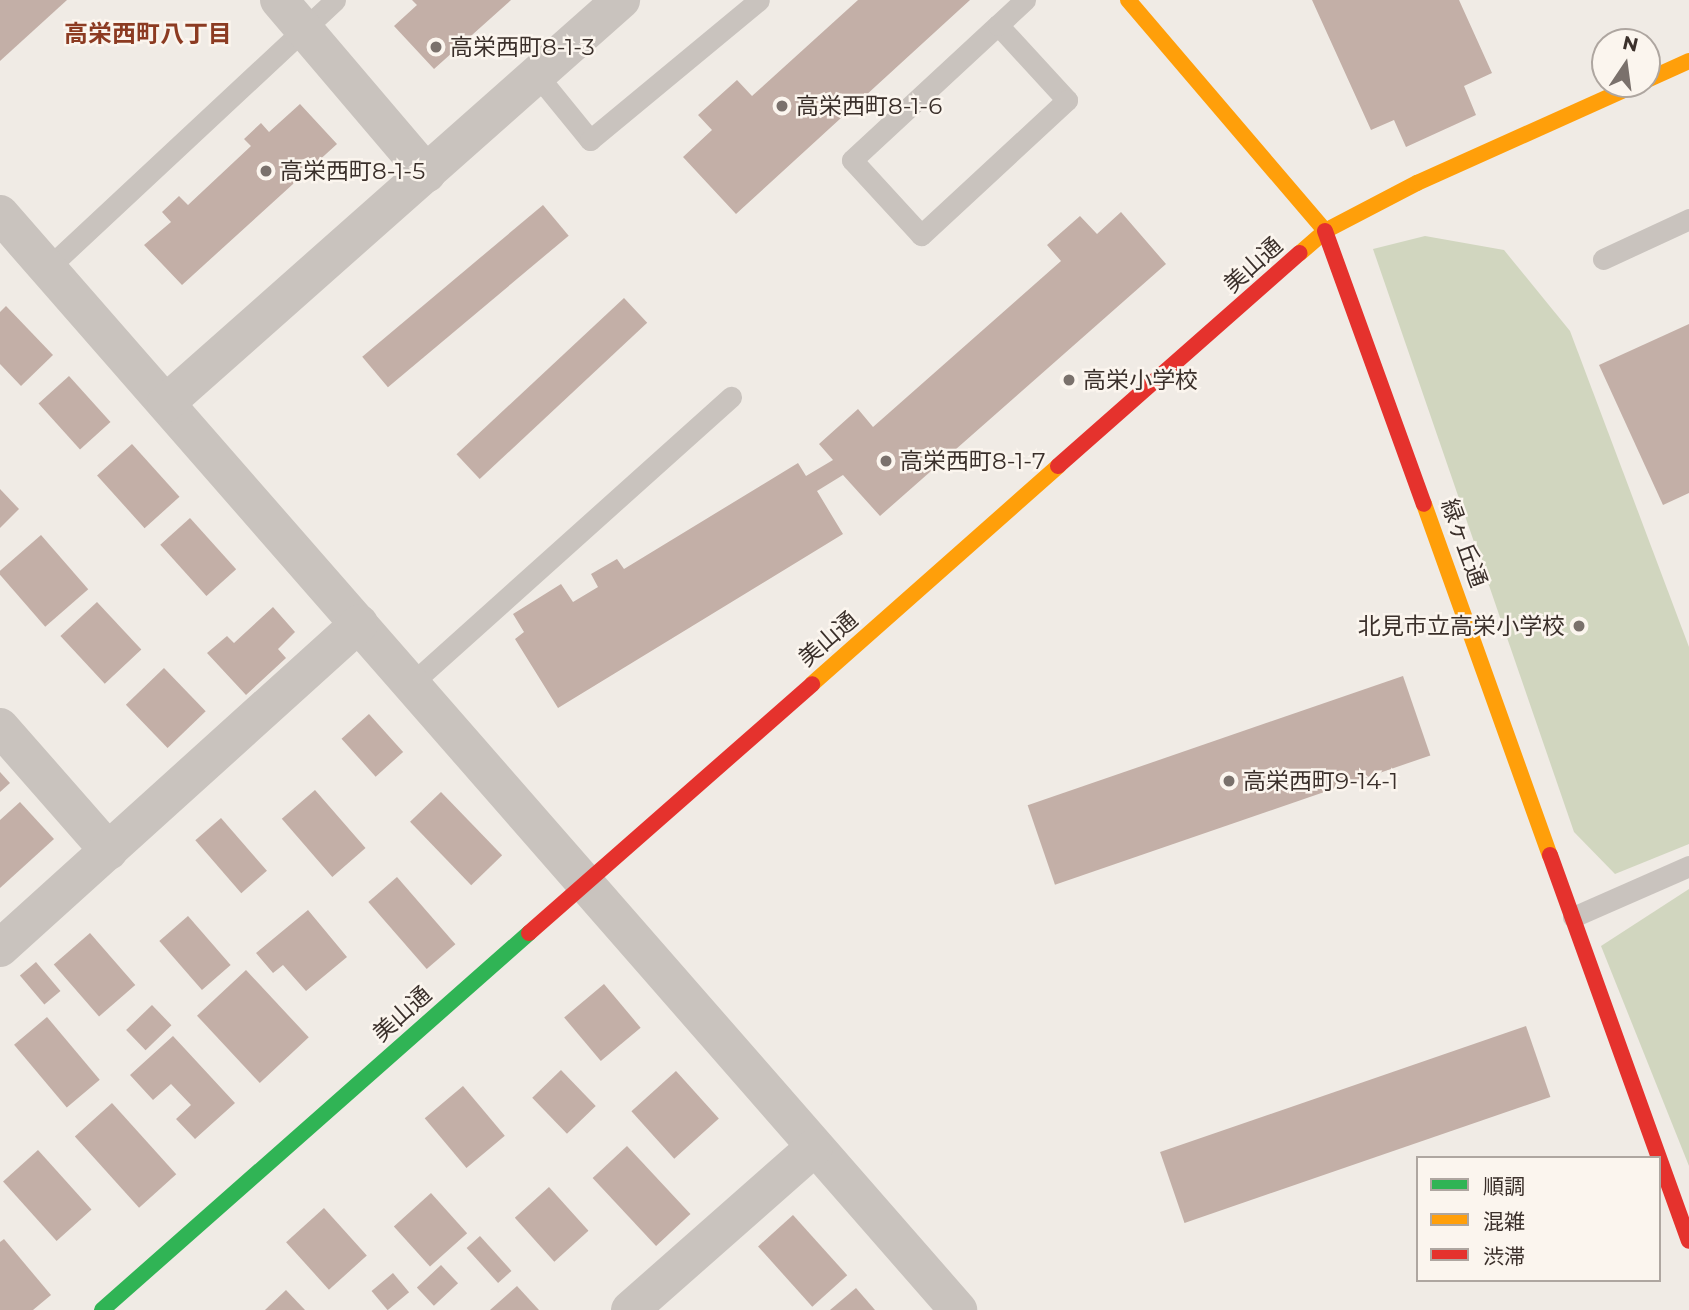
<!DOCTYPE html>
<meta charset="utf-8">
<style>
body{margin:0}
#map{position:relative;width:1689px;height:1310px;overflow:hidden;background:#f0ebe5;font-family:Montserrat,"Noto Sans JP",sans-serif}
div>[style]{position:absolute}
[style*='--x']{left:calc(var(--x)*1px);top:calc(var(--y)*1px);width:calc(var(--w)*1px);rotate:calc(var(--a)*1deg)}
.green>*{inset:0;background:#d1d6bf}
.building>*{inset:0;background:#c3afa7;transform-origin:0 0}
.lane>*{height:21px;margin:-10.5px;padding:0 10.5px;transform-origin:10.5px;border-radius:10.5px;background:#c9c3be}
.street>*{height:38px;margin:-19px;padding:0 19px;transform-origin:19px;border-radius:19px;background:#c9c3be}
.fast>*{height:16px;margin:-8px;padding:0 8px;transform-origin:8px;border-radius:8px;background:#30b455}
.slow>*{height:16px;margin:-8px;padding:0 8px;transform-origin:8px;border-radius:8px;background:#ff9f0a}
.jam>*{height:16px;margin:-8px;padding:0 8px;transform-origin:8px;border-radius:8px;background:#e5322d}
.dots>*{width:19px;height:19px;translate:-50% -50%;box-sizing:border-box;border:4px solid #fbf5ee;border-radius:50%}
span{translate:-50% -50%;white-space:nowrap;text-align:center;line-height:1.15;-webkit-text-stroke:5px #fbf5ee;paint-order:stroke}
.poi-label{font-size:23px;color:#3b302b}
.left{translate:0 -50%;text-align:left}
.right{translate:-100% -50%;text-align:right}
.street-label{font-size:23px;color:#3b302b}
.neighbourhood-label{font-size:24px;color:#8c3b22;font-weight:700}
.legend{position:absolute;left:1416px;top:1156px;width:245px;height:126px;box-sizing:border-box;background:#fbf5ee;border:2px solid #aea6a0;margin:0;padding:9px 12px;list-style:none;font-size:21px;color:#3b302b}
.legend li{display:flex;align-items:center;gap:14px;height:35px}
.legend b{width:35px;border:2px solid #aea6a0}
.north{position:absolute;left:1591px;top:28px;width:70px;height:70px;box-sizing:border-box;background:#fbf5ee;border:2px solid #aea6a0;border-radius:50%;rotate:13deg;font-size:19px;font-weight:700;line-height:28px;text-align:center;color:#3b302b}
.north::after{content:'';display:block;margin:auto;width:24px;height:32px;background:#7a716c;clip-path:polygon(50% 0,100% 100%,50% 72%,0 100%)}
</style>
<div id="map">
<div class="green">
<i style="clip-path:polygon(1425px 236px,1504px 250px,1570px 331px,1689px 647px,1689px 844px,1615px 874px,1574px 832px,1373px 249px)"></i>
<i style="clip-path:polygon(1689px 889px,1689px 1166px,1601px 946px)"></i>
</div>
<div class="building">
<i style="clip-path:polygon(0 0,67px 0,0 61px)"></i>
<i style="clip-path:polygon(412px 0,511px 0,434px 69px,394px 26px,417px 5px)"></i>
<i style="clip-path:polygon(858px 0,970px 0,736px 214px,683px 157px,712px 130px,698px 115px,737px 80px,752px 96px)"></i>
<i style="clip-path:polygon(1312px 0,1459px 0,1492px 73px,1464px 86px,1476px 115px,1406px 147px,1394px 120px,1371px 130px)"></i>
<i style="clip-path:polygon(300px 104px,337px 144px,182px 285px,144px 245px,171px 222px,162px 212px,179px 196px,188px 205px,251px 146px,244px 139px,261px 123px,269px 132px)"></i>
<i style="left:543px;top:205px;width:40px;height:236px;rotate:50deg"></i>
<i style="clip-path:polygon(1121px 212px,1166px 264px,880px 516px,843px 475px,817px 491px,843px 534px,558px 708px,515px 639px,524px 632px,513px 614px,561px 584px,573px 602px,598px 587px,591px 574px,617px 559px,624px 569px,798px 463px,806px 476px,833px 460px,819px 444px,858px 409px,873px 427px,1061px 261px,1047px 245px,1080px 216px,1097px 234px)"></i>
<i style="left:624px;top:298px;width:34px;height:229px;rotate:47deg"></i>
<i style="clip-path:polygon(6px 306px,53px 355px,21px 386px,0 364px,0 312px)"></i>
<i style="clip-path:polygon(1689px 324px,1689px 493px,1663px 505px,1599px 365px)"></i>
<i style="left:69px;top:376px;width:62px;height:41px;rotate:48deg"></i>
<i style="left:132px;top:444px;width:71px;height:47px;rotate:48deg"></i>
<i style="clip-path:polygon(0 489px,19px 509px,0 528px)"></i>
<i style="left:190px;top:518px;width:69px;height:40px;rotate:48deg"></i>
<i style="left:41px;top:535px;width:72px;height:57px;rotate:49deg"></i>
<i style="left:97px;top:602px;width:65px;height:50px;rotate:47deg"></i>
<i style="clip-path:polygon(273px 607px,295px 632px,278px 649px,286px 658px,246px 695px,207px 653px,227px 636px,234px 643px)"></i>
<i style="left:164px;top:668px;width:60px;height:53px;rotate:46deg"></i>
<i style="left:1403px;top:676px;width:84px;height:397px;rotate:71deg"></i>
<i style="left:369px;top:714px;width:51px;height:37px;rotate:48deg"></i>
<i style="clip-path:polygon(0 772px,10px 783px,0 792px)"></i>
<i style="left:315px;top:790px;width:77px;height:44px;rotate:49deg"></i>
<i style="left:441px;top:792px;width:88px;height:43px;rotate:46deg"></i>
<i style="clip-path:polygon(20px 802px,54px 839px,0 888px,0 820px)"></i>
<i style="left:221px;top:818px;width:70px;height:34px;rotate:49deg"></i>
<i style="left:397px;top:877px;width:89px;height:38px;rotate:49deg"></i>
<i style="clip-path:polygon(308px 910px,347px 957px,306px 991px,283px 965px,273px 973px,256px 953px)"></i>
<i style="left:188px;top:916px;width:65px;height:38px;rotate:49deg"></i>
<i style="left:90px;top:933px;width:69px;height:48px;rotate:49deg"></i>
<i style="left:36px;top:962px;width:38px;height:21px;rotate:50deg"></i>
<i style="left:246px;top:970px;width:92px;height:67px;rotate:47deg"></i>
<i style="left:604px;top:984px;width:57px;height:52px;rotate:50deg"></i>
<i style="left:152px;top:1005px;width:28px;height:36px;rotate:46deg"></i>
<i style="left:47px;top:1017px;width:82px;height:43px;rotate:50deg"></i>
<i style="left:1526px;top:1026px;width:75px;height:387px;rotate:71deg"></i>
<i style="clip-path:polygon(173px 1036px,235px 1103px,195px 1139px,176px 1119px,191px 1105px,171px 1084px,153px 1100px,130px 1075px)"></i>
<i style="left:561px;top:1070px;width:50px;height:40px;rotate:46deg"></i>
<i style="left:676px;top:1071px;width:64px;height:60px;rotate:48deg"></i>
<i style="left:463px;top:1086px;width:65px;height:50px;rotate:50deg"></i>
<i style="left:112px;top:1103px;width:96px;height:50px;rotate:48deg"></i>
<i style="left:627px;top:1146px;width:93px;height:47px;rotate:47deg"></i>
<i style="left:38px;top:1150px;width:80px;height:47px;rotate:48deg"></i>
<i style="left:549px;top:1187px;width:59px;height:46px;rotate:48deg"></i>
<i style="left:431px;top:1193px;width:54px;height:50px;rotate:48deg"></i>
<i style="left:324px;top:1208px;width:64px;height:51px;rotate:48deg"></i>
<i style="left:793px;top:1215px;width:81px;height:47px;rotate:48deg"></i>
<i style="left:480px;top:1236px;width:47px;height:18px;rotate:48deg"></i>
<i style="clip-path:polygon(4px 1239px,51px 1295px,33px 1310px,0 1310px,0 1242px)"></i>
<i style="left:441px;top:1265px;width:25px;height:33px;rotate:47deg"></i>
<i style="left:393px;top:1273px;width:25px;height:28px;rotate:50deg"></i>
<i style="clip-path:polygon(517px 1286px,539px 1310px,490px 1310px)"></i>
<i style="clip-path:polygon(856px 1288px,875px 1310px,830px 1310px)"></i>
<i style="clip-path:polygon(286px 1290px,305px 1310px,265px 1310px)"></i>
</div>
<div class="lane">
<i style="--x:998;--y:25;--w:102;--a:47.4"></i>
<i style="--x:1067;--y:100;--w:199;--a:137.2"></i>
<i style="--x:921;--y:235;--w:102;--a:-132.6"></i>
<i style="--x:852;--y:160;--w:199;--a:-42.8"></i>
<i style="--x:998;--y:25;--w:37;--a:-43"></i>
<i style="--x:537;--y:75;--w:84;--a:50.8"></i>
<i style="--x:590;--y:140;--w:219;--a:-39.6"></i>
<i style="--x:1603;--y:259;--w:95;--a:-24.9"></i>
<i style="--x:49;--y:267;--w:391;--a:-43"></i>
<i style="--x:411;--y:684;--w:430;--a:-41.9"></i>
<i style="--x:1573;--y:917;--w:127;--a:-23.7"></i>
</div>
<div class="street">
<i style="--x:279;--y:0;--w:228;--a:49.6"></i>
<i style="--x:0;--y:214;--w:1456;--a:48.84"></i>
<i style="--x:166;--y:403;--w:608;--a:-41.53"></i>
<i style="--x:0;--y:727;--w:165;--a:48.7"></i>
<i style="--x:0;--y:948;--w:484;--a:-42.1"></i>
<i style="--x:630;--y:1310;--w:245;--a:-41.4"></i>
</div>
<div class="fast">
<i style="--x:102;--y:1310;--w:570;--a:-41.44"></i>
</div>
<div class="slow">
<i style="--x:1128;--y:0;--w:304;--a:49.5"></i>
<i style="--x:1647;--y:80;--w:46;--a:-24.3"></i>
<i style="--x:1300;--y:253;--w:33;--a:-41"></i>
<i style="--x:1325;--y:231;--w:104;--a:-27.6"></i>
<i style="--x:1417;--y:183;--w:241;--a:-24.2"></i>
<i style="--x:1424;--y:504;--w:373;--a:70.3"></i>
<i style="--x:812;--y:684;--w:329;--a:-41.5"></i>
</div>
<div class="jam">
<i style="--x:1325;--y:231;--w:290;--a:70.1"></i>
<i style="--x:1058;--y:466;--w:322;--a:-41.4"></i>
<i style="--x:1550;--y:855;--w:410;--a:70.2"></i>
<i style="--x:529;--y:933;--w:377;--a:-41.3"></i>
</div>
<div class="dots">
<i style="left:436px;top:47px;background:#7a716c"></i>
<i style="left:782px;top:106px;background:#7a716c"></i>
<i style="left:266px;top:171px;background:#7a716c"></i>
<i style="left:1069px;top:380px;background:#7a716c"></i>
<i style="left:886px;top:461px;background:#7a716c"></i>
<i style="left:1579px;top:626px;background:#7a716c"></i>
<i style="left:1229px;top:781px;background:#7a716c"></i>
</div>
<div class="poi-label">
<span class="left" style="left:450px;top:47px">高栄西町8-1-3</span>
<span class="left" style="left:796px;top:106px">高栄西町8-1-6</span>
<span class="left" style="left:280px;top:171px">高栄西町8-1-5</span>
<span class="left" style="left:1083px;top:380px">高栄小学校</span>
<span class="left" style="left:900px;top:461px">高栄西町8-1-7</span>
<span class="right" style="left:1565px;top:626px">北見市立高栄小学校</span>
<span class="left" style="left:1243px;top:781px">高栄西町9-14-1</span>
</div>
<div class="street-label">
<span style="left:1253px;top:265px;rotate:-42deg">美山通</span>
<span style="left:1464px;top:543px;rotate:70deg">緑ヶ丘通</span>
<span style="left:828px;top:639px;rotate:-41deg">美山通</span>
<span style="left:402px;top:1014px;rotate:-42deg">美山通</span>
</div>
<div class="neighbourhood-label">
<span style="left:148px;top:34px">高栄西町八丁目</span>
</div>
<ul class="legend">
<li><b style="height:9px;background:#30b455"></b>順調</li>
<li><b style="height:9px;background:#ff9f0a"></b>混雑</li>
<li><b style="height:9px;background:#e5322d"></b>渋滞</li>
</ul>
<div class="north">N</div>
</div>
